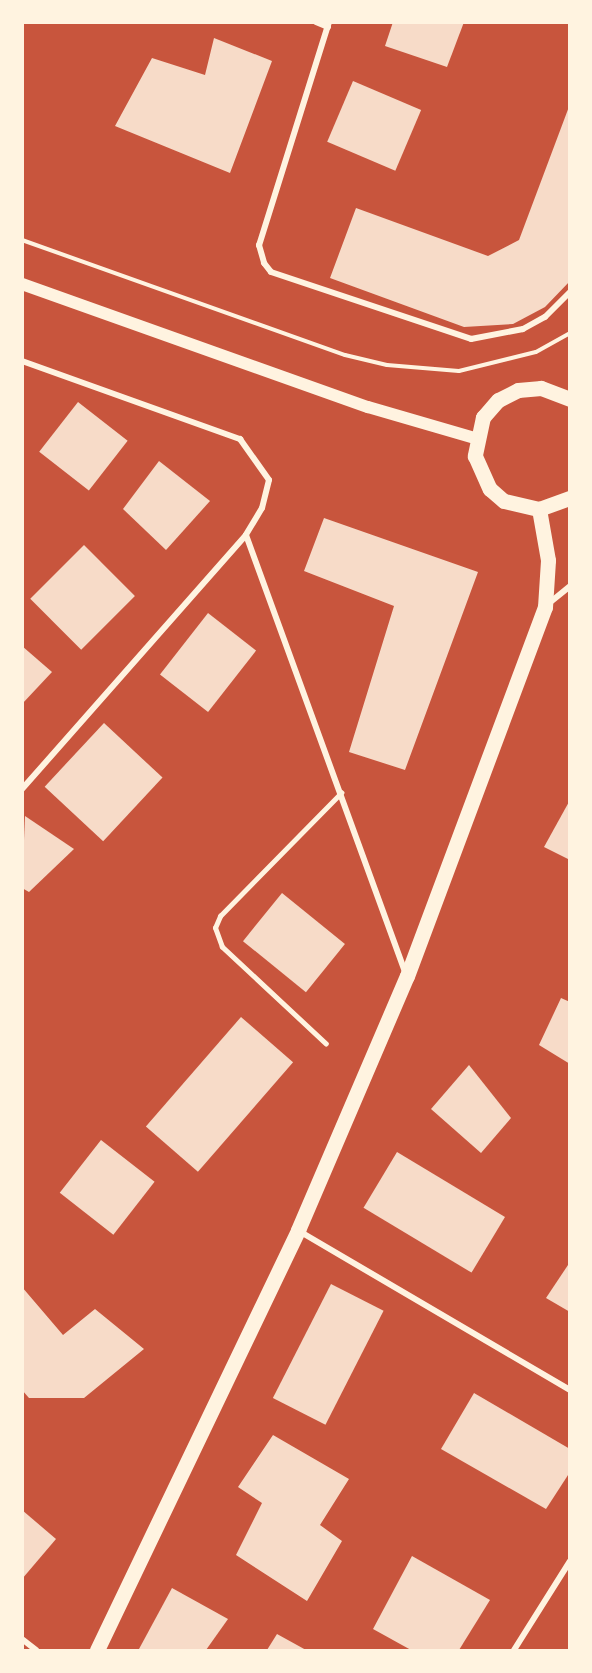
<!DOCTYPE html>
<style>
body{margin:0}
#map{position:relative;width:592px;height:1673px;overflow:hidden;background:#c8553d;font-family:Overpass,sans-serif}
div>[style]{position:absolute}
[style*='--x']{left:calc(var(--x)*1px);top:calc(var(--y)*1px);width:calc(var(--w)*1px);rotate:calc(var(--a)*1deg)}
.building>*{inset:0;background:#f7dbc8;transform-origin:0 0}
.path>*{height:4px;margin:-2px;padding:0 2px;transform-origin:2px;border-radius:2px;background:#fff3e0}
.service>*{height:4.5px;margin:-2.25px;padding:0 2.25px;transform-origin:2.25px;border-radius:2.25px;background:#fff3e0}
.minor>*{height:6px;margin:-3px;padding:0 3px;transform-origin:3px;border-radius:3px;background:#fff3e0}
.secondary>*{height:12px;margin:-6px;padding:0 6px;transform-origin:6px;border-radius:6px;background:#fff3e0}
.primary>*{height:15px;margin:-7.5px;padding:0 7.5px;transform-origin:7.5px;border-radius:7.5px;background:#fff3e0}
span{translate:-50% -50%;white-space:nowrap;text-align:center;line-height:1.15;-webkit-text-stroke:4.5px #fff3e0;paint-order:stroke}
.frame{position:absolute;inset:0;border:24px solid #fff3e0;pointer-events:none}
</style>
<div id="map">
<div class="building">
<i style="clip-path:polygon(393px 22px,464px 22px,447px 67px,385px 46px)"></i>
<i style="clip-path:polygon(214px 38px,272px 61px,230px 173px,115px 126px,152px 58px,205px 75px)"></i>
<i style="left:353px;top:81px;width:74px;height:66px;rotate:23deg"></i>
<i style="clip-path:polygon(570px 104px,570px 281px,545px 307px,513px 324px,464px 327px,330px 278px,356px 208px,488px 256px,519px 240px)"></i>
<i style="left:78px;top:402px;width:63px;height:63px;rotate:38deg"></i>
<i style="clip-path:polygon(159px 461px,210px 501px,166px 550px,123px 509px)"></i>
<i style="clip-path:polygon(324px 518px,478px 572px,405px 770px,349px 752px,394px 606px,304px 571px)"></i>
<i style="left:84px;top:545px;width:72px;height:76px;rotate:45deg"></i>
<i style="left:208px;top:613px;width:61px;height:78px;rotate:38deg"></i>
<i style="clip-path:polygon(22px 646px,52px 672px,22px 704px)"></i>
<i style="left:104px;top:723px;width:80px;height:87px;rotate:43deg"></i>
<i style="clip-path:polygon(570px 800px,570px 860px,544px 847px)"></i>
<i style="clip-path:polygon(25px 816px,74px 849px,29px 892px,22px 888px)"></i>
<i style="left:282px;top:893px;width:81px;height:62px;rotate:39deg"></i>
<i style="clip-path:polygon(561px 998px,570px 1002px,570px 1064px,539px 1045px)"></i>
<i style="left:241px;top:1017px;width:69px;height:145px;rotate:41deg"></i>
<i style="clip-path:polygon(469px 1065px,511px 1118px,481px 1153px,431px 1109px)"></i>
<i style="left:101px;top:1140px;width:68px;height:67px;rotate:38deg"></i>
<i style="left:397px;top:1152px;width:126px;height:65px;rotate:31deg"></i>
<i style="clip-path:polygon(570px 1262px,570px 1312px,546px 1298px)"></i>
<i style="left:331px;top:1284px;width:59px;height:128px;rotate:27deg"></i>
<i style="clip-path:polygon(22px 1287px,63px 1335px,95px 1309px,144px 1349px,84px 1398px,29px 1398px,22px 1390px)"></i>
<i style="clip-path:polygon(474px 1393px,570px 1449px,570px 1472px,546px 1509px,441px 1449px)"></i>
<i style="clip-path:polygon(273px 1435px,349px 1479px,320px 1525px,342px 1541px,307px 1601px,236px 1555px,262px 1503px,238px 1487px)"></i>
<i style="clip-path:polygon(22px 1510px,56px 1539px,22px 1579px)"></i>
<i style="clip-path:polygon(412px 1556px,490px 1600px,459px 1650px,411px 1650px,373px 1629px)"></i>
<i style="clip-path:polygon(172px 1588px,228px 1619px,206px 1650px,139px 1649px)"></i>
<i style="clip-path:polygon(277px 1634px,306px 1650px,267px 1650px)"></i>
</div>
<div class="path">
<i style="--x:22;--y:240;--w:343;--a:19.6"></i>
<i style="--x:345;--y:355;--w:43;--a:13.4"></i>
<i style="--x:387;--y:365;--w:72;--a:4.8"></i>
<i style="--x:459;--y:371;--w:79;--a:-13.9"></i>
<i style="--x:536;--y:352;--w:39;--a:-29"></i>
</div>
<div class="service">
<i style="--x:326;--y:1044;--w:142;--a:-137"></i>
<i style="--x:222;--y:947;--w:20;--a:-110"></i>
<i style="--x:215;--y:928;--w:13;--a:-67"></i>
<i style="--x:220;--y:916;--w:173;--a:-45.5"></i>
</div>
<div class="minor">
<i style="--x:316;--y:22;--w:13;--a:23"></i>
<i style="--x:329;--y:22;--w:234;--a:107.4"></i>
<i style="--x:259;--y:245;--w:19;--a:74"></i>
<i style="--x:264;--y:263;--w:11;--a:52"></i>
<i style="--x:271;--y:272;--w:211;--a:18.5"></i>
<i style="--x:471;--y:339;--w:53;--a:-10.9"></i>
<i style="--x:523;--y:329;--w:25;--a:-29"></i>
<i style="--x:545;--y:317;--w:35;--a:-45"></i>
<i style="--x:22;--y:361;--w:232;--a:19.7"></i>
<i style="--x:240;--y:439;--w:50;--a:54.7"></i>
<i style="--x:269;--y:480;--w:29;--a:104"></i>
<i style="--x:262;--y:508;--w:31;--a:121"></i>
<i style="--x:246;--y:535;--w:339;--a:131.4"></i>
<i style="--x:246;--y:535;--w:464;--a:70"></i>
<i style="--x:548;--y:604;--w:28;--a:-39"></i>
<i style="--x:299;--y:1231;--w:314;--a:30.4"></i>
<i style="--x:22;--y:1639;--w:18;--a:38"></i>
<i style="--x:514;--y:1650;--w:105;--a:-57.8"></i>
</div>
<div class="secondary">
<i style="--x:22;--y:284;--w:367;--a:19.6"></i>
<i style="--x:368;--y:407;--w:111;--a:16.2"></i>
</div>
<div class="primary">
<i style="--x:570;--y:399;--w:31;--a:-159"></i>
<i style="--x:541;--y:388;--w:23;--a:175"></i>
<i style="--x:518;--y:390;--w:22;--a:153"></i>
<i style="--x:498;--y:400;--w:23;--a:131"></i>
<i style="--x:483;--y:417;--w:40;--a:102"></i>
<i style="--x:475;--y:456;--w:36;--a:66"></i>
<i style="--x:490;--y:489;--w:18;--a:41"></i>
<i style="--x:504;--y:501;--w:36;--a:13"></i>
<i style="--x:539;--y:509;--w:33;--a:-20"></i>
<i style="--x:97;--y:1650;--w:466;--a:-64.4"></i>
<i style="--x:298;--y:1230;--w:276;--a:-66.8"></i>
<i style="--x:407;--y:976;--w:394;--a:-69.5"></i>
<i style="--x:545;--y:607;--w:47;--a:-86.3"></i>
<i style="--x:548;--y:560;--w:52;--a:-100"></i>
</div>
<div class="frame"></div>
</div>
